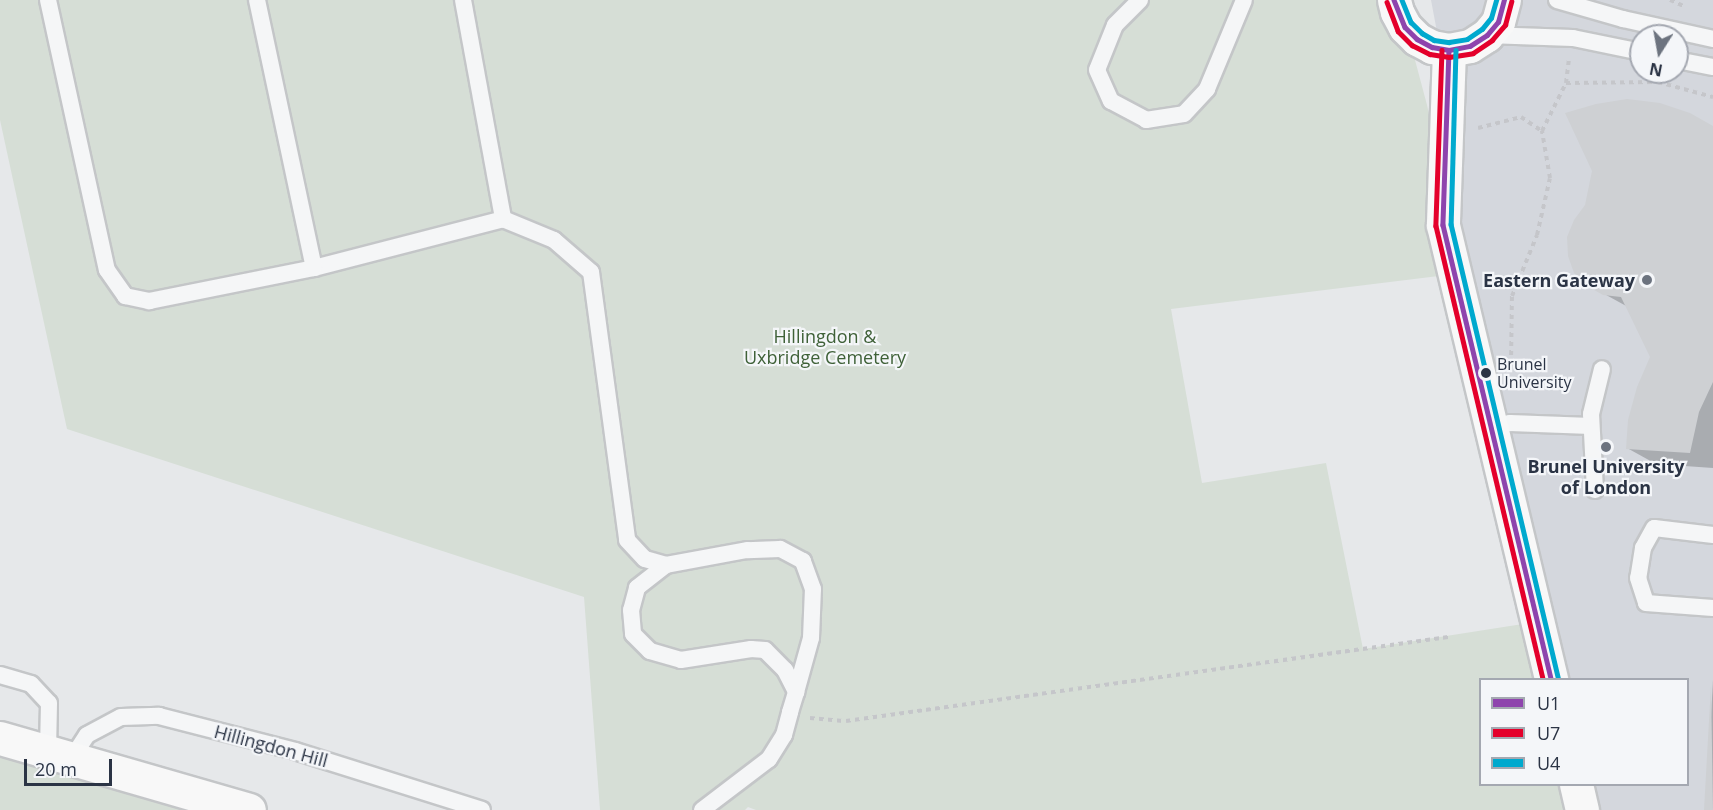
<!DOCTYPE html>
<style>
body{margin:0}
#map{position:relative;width:1713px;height:810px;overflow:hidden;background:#e6e8ea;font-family:"Open Sans",sans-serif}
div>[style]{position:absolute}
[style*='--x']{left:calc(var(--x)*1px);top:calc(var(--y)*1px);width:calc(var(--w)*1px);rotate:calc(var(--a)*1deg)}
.built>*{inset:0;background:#d4d7dd}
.green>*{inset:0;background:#d6ded6}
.shadow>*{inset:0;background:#0003}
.building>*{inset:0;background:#ced0d3}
.path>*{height:4px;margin-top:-2px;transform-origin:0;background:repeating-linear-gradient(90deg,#c5c6ca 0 4.5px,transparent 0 9px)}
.roads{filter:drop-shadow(2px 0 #c4c6c8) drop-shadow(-2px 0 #c4c6c8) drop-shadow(0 2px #c4c6c8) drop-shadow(0 -2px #c4c6c8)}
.lane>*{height:16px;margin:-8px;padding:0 8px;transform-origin:8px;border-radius:8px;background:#f5f6f7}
.secondary>*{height:33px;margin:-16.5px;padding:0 16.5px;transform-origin:16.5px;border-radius:16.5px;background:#f8f8f8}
.primary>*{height:33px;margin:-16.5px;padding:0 16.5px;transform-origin:16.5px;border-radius:16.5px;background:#f8f8f8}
.bus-1>*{height:4.5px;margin:-2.25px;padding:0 2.25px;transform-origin:2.25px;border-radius:2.25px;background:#8e44ad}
.bus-2>*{height:4.5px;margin:-2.25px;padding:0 2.25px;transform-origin:2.25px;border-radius:2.25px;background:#e4002b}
.bus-3>*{height:4.5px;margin:-2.25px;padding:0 2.25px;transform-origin:2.25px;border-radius:2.25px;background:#00a9ce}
.dots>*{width:16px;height:16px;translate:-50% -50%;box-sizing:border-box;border:3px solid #f4f6f9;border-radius:50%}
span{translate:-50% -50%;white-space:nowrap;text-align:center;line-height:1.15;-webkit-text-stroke:4.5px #f4f6f9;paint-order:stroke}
.bus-label{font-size:16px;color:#2b3445}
.left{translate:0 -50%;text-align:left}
.poi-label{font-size:18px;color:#2b3445;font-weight:700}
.right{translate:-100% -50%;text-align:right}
.park-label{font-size:18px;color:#3f6138}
.street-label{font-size:18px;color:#2b3445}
.legend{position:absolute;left:1479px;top:678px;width:210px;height:108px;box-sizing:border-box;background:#f4f6f9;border:2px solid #a4a8b1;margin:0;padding:8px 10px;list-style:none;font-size:18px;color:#2b3445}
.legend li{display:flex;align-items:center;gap:12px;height:30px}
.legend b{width:30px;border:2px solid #a4a8b1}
.north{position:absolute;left:1629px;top:24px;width:60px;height:60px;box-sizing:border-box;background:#f4f6f9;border:2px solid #a4a8b1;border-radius:50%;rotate:191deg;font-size:16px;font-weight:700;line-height:24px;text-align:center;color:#2b3445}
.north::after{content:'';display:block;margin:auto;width:21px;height:27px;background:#6c737f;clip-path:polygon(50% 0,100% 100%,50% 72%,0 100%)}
.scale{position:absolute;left:24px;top:759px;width:88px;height:27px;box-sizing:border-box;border:3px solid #2b3445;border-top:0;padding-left:8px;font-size:18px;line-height:21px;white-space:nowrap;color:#2b3445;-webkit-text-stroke:4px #f4f6f9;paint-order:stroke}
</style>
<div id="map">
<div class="built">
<i style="clip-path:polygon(evenodd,1431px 0,1713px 0,1713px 810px,1581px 810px,1575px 785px,1688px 784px,1688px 680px,1548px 679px,1463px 273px,1456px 133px,1431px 0,1641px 36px,1677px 36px,1677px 72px,1641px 72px,1641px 36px)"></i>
</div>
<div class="green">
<i style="clip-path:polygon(0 0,1399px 0,1427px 105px,1463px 273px,1171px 309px,1202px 483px,1326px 463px,1363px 649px,1535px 622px,1548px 679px,1480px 680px,1480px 784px,1575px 785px,1581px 810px,756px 810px,748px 807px,745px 810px,600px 810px,584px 597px,67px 429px,0 120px)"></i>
<i style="clip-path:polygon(0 738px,249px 810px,0 810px)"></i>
</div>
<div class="shadow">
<i style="clip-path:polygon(1713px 128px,1713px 468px,1656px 464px,1627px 448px,1651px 357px,1628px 307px,1588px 285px)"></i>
<i style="clip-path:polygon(1713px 680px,1713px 810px,1706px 810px)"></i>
</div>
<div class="building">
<i style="clip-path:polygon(1627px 99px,1660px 103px,1690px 113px,1713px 126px,1713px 382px,1699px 412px,1690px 453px,1626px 449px,1628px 420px,1637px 387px,1650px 357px,1621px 297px,1603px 295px,1587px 286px,1574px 273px,1568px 256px,1567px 237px,1574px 220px,1585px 205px,1592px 171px,1565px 113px,1596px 104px)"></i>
<i style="clip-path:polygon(1711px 685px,1713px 810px,1704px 810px)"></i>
</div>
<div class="path">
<i style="--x:1670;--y:0;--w:17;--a:24"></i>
<i style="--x:1566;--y:83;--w:23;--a:-83"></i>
<i style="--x:1478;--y:128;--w:44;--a:-14.3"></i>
<i style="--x:1521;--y:117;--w:25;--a:34"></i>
<i style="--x:1511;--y:364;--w:68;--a:-89.2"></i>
<i style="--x:1512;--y:296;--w:66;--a:-67.7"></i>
<i style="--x:1537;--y:235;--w:58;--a:-77.2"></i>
<i style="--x:1550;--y:178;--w:48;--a:-99.7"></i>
<i style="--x:1542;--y:131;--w:54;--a:-63.4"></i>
<i style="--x:1566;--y:83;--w:92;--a:-0.6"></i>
<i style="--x:1658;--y:82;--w:57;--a:15.3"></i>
<i style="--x:810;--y:718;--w:36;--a:5"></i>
<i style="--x:846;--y:721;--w:608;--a:-7.94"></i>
</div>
<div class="roads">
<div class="lane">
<i style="--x:48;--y:0;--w:276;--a:77.7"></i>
<i style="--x:107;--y:270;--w:32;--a:55"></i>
<i style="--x:125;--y:296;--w:25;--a:12"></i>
<i style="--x:149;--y:301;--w:168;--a:-11.3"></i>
<i style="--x:314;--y:268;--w:195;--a:-14.5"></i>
<i style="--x:503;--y:219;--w:55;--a:22.4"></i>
<i style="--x:554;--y:240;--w:49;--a:40.9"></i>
<i style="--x:591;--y:272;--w:270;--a:82.3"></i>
<i style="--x:627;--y:540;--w:26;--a:47"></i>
<i style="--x:645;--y:559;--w:22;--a:16"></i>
<i style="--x:257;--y:0;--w:274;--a:78"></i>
<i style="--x:463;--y:0;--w:223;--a:79.6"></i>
<i style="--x:1140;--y:0;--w:35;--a:135"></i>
<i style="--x:1115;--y:25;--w:48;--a:111.8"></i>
<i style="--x:1097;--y:70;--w:34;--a:66"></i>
<i style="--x:1111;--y:101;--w:40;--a:28"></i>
<i style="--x:1146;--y:120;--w:38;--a:-9"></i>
<i style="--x:1184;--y:114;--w:34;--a:-47"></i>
<i style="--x:1207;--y:89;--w:96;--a:-67.4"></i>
<i style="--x:1557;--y:0;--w:69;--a:16.1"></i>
<i style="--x:1623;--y:19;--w:92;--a:12.5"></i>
<i style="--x:1487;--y:35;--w:86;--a:2"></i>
<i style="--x:1573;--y:38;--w:69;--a:11.6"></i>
<i style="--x:1677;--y:60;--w:37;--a:11"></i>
<i style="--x:1491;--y:426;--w:19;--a:-9"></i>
<i style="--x:1510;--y:423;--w:81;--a:2.1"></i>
<i style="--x:1595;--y:490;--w:76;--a:-93"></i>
<i style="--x:1591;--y:414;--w:46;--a:-76.3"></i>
<i style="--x:1713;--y:535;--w:59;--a:-173.2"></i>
<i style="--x:1654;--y:528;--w:23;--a:119"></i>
<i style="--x:1643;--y:548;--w:30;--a:99"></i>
<i style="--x:1638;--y:578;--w:26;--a:72"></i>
<i style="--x:1646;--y:603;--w:67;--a:4.3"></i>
<i style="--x:0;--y:675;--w:32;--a:16"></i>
<i style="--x:31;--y:684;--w:26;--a:47"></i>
<i style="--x:49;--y:703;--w:48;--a:91.2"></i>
<i style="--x:72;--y:758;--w:27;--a:-57"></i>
<i style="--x:87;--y:735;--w:38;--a:-28"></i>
<i style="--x:121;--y:717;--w:38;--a:-2"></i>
<i style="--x:159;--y:716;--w:140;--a:14.4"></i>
<i style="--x:295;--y:751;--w:196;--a:17.5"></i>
<i style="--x:702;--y:810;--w:84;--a:-37.3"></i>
<i style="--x:769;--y:759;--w:28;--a:-58"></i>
<i style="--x:784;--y:735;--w:24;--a:-75"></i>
<i style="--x:790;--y:712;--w:21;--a:-73"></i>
<i style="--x:796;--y:692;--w:56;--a:-74.5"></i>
<i style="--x:811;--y:638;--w:49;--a:-87.7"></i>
<i style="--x:813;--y:589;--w:30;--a:-110"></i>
<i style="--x:803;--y:561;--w:26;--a:-152"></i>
<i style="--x:780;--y:549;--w:33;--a:178"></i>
<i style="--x:747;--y:550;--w:82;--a:169.5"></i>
<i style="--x:666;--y:565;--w:37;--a:142"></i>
<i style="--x:637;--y:588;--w:23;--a:105"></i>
<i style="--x:631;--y:610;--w:24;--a:85"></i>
<i style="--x:633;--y:634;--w:24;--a:45"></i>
<i style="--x:650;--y:651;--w:32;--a:16"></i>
<i style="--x:681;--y:660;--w:71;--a:-8.9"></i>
<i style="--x:751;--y:649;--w:14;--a:4"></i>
<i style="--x:765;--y:650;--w:28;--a:45"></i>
<i style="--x:785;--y:670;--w:25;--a:63"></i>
</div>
<div class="secondary">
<i style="--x:1394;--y:0;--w:12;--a:76"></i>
<i style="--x:1397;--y:12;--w:17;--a:62"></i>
<i style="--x:1405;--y:27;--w:17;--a:45"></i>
<i style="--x:1417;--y:39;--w:17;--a:28"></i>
<i style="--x:1432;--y:47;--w:17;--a:10"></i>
<i style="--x:1449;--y:50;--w:21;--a:-11"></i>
<i style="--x:1470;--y:46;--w:20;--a:-33"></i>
<i style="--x:1487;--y:35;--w:17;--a:-50"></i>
<i style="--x:1498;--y:22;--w:23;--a:-75"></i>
<i style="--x:1449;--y:50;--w:175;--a:92"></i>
<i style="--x:1443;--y:225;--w:468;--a:76.6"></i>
<i style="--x:1576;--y:784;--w:27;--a:77"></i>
</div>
<div class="primary">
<i style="--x:0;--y:738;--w:259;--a:16.1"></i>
</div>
</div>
<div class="bus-1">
<i style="--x:1394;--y:0;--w:29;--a:68"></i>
<i style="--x:1405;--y:27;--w:17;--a:45"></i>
<i style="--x:1417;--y:39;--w:17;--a:28"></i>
<i style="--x:1432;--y:47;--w:17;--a:10"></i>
<i style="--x:1449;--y:50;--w:21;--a:-11"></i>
<i style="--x:1470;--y:46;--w:20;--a:-33"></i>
<i style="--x:1487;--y:35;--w:17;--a:-50"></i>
<i style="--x:1498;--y:22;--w:23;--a:-75"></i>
<i style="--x:1449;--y:50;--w:175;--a:92"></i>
<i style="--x:1443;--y:225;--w:468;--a:76.6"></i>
</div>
<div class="bus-2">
<i style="--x:1387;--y:2;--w:31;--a:69"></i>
<i style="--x:1398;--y:31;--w:20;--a:45"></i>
<i style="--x:1412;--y:45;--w:20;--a:27"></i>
<i style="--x:1430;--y:54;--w:19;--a:9"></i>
<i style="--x:1449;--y:57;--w:24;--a:-9"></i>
<i style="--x:1473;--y:53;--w:23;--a:-34"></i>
<i style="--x:1492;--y:40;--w:20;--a:-49"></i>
<i style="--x:1505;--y:25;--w:24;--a:-75"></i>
<i style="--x:1442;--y:50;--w:176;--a:92"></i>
<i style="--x:1436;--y:226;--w:466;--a:76.7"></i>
</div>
<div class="bus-3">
<i style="--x:1402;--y:0;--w:24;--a:68"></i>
<i style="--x:1411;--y:22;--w:16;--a:45"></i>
<i style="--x:1422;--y:33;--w:14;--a:30"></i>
<i style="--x:1434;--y:40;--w:15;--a:8"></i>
<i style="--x:1449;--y:42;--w:18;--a:-9"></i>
<i style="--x:1467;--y:39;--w:18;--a:-34"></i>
<i style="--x:1482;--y:29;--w:14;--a:-51"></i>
<i style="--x:1491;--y:18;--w:19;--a:-74"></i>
<i style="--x:1456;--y:50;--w:174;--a:91.6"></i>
<i style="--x:1451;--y:224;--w:466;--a:76.7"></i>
</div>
<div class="dots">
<i style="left:1647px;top:280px;background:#6c737f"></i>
<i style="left:1486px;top:373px;background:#2b3445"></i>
<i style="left:1606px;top:447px;background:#6c737f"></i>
</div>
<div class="bus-label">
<span class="left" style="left:1497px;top:373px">Brunel<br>University</span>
</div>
<div class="poi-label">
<span class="right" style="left:1635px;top:280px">Eastern Gateway</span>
<span style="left:1606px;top:477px">Brunel University<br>of London</span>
</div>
<div class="park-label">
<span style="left:825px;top:347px">Hillingdon &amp;<br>Uxbridge Cemetery</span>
</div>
<div class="street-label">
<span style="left:271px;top:746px;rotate:15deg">Hillingdon Hill</span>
</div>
<ul class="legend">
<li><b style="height:8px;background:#8e44ad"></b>U1</li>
<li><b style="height:8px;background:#e4002b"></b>U7</li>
<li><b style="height:8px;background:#00a9ce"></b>U4</li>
</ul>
<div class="north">N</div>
<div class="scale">20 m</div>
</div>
